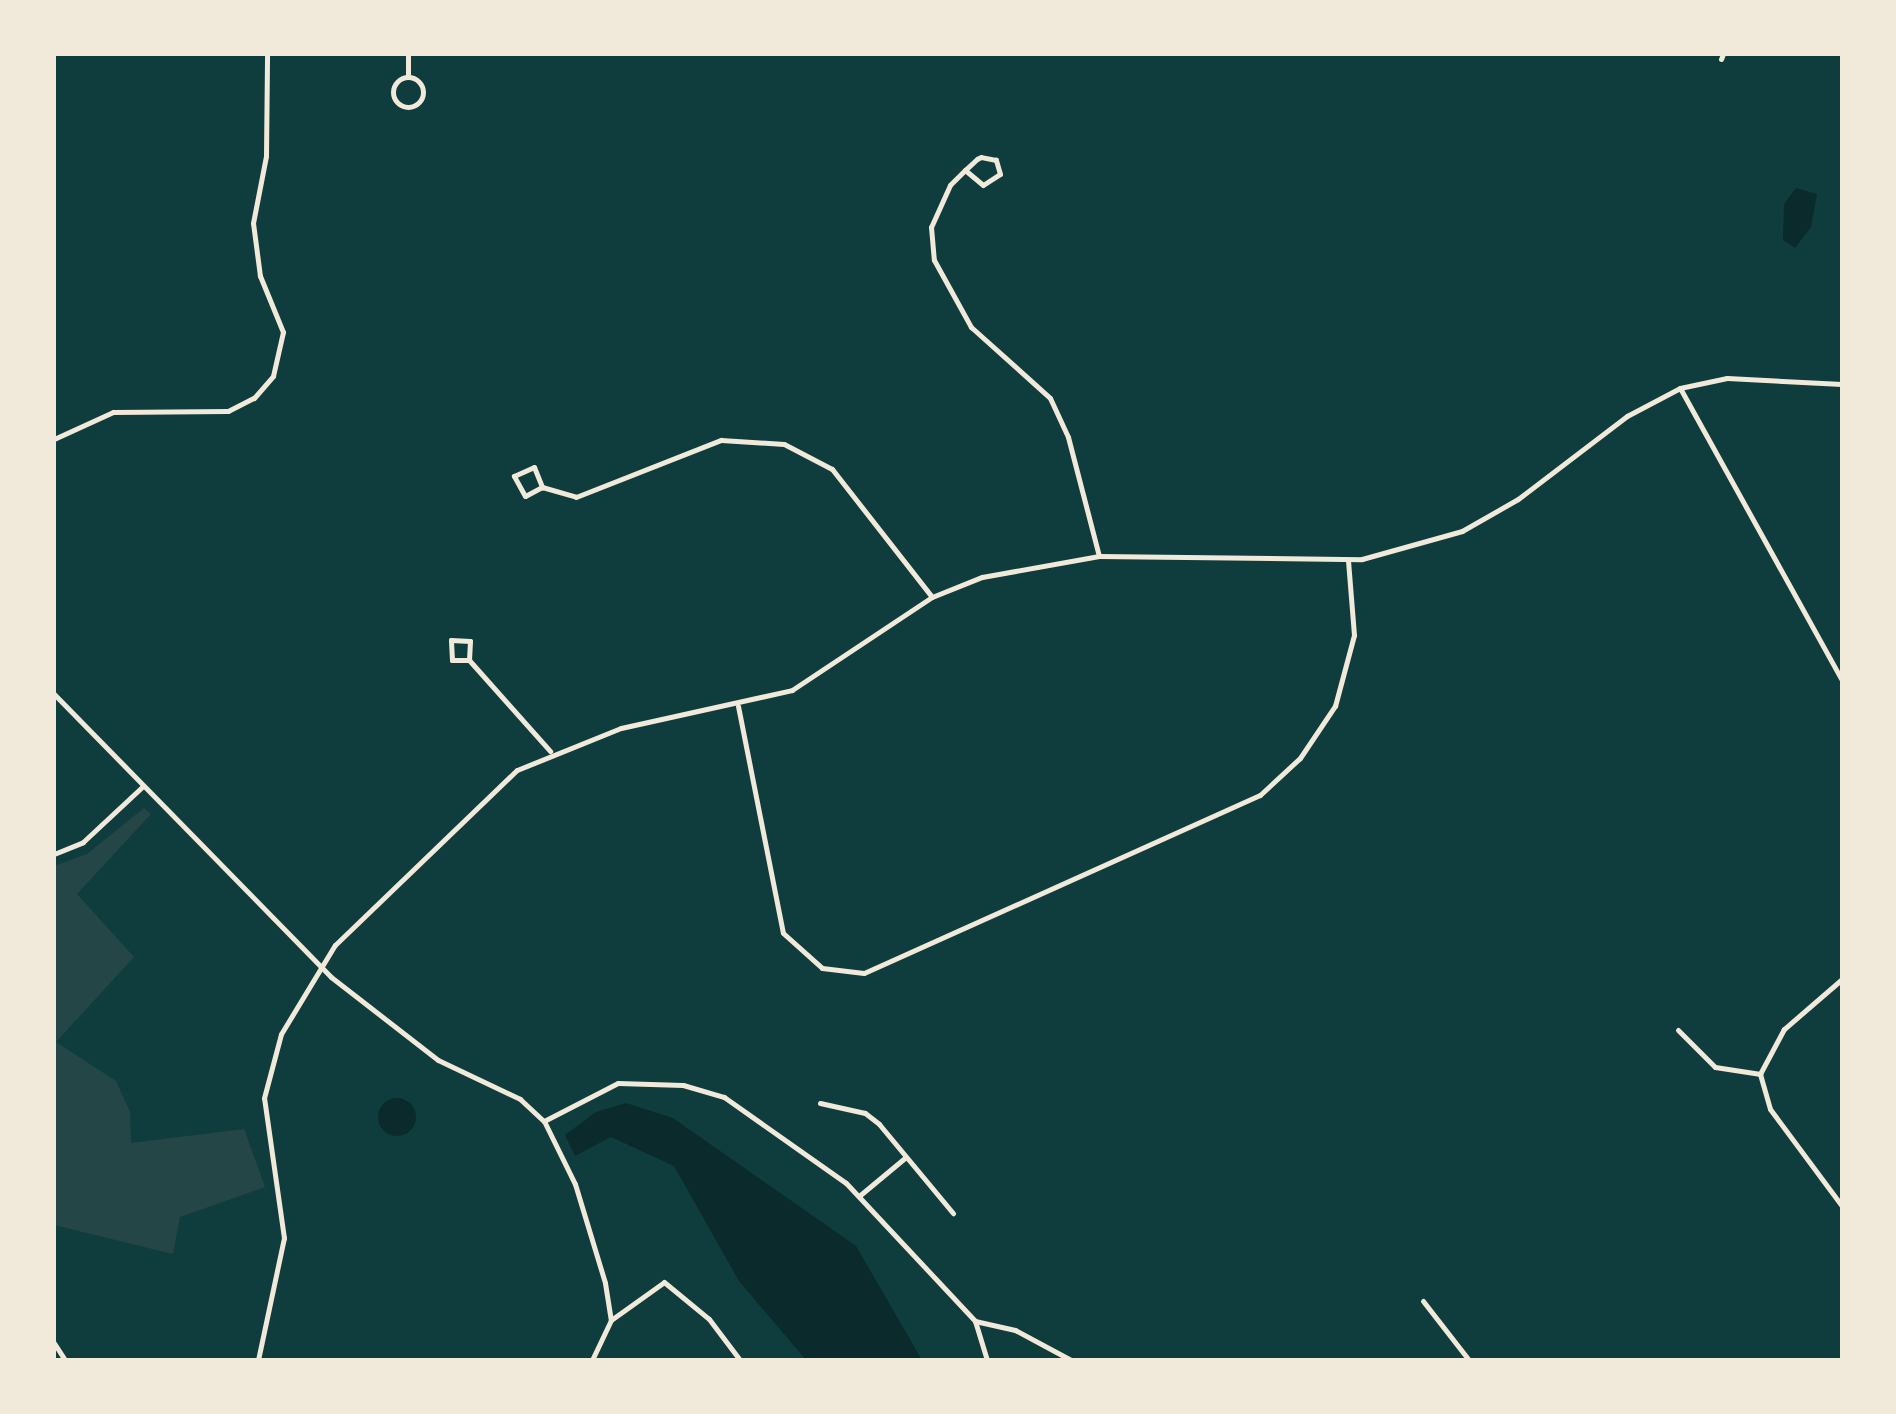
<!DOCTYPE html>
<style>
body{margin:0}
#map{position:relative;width:1896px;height:1414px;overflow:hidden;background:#0f3d3e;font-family:Signika,sans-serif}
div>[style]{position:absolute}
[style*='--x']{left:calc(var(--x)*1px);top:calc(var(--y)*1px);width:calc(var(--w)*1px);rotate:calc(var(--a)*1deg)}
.green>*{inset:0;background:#244646}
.water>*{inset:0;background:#0a2a2b}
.round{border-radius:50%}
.minor>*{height:5px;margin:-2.5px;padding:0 2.5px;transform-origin:2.5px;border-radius:2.5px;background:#f1e9da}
.minor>.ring{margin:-2.5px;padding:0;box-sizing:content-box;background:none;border:5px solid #f1e9da;border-radius:50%}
span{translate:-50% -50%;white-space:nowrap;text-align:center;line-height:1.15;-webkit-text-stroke:7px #f1e9da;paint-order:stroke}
.frame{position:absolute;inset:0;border:56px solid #f1e9da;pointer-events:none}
</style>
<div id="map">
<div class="green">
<i style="clip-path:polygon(144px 808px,151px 814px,77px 894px,134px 957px,56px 1042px,116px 1081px,130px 1112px,131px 1143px,244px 1129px,265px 1187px,180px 1217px,173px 1254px,54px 1225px,54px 866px,87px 854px)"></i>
</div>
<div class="water">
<i style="clip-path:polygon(1796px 188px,1817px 194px,1811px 227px,1795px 248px,1783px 240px,1784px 204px)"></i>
<i class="round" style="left:378px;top:1098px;width:38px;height:38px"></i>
<i style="clip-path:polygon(626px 1103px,673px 1118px,856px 1246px,922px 1360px,806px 1360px,739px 1281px,674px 1166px,611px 1137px,575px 1156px,565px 1135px,596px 1112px)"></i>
</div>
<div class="minor">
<i style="--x:408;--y:54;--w:23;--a:90"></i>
<i style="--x:1721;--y:59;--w:5;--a:-68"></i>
<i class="ring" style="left:393px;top:77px;width:25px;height:25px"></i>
<i style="--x:965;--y:170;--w:23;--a:40"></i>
<i style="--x:983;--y:185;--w:20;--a:-33"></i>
<i style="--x:1000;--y:174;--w:15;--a:-106"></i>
<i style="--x:996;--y:160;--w:15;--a:-169"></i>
<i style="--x:981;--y:157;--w:4;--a:153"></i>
<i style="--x:977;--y:159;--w:16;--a:137"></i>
<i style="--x:965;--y:170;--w:21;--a:135"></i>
<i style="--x:950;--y:185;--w:46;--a:114.3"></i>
<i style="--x:931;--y:227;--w:33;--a:85"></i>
<i style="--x:934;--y:260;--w:77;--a:61.1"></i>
<i style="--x:971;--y:327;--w:106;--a:41.9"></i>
<i style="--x:1050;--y:398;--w:43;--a:65.2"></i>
<i style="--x:1068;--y:437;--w:123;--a:75.4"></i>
<i style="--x:1680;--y:388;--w:334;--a:61"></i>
<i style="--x:54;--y:439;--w:65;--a:-24.6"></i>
<i style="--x:113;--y:412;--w:115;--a:-0.5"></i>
<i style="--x:228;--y:411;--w:29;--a:-27"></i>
<i style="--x:254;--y:398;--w:29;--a:-49"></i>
<i style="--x:273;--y:376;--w:45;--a:-77.2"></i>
<i style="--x:283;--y:332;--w:61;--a:-112.3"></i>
<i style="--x:260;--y:276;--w:53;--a:-97.5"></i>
<i style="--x:253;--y:223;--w:68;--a:-79"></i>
<i style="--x:266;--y:156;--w:102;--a:-89.4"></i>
<i style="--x:542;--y:487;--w:19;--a:152"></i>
<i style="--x:525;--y:496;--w:23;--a:-119"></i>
<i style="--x:514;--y:476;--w:22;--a:-24"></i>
<i style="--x:534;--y:467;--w:22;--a:68"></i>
<i style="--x:542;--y:487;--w:35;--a:16"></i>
<i style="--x:576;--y:497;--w:156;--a:-21.5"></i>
<i style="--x:721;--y:440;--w:63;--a:3.6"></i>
<i style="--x:784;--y:444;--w:54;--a:27.5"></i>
<i style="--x:832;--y:469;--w:162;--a:52"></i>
<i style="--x:469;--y:660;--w:17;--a:180"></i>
<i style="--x:452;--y:660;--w:20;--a:-93"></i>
<i style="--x:451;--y:640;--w:19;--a:3"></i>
<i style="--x:470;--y:641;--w:19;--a:93"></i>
<i style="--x:469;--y:660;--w:122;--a:48.3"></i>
<i style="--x:54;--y:694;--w:396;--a:45.6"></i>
<i style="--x:331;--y:977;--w:135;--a:37.8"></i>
<i style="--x:438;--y:1060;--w:91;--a:25.4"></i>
<i style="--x:520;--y:1099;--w:33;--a:43"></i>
<i style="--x:544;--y:1121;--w:70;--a:63.8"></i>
<i style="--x:575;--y:1184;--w:103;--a:73.1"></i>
<i style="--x:605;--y:1283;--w:37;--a:81"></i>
<i style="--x:611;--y:1320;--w:44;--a:115.4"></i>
<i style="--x:738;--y:706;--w:231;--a:78.8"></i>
<i style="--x:783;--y:933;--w:52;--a:41.9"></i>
<i style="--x:822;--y:968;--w:42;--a:6.8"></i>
<i style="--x:864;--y:973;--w:434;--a:-24.2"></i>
<i style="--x:1260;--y:795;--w:54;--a:-42.8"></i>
<i style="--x:1300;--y:758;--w:63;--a:-56.1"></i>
<i style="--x:1335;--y:706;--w:73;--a:-75"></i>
<i style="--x:1354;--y:635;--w:74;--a:-94.6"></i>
<i style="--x:54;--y:854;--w:31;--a:-22"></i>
<i style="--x:83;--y:842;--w:81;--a:-43"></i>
<i style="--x:1842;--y:979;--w:77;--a:139.2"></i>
<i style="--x:1784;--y:1029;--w:51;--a:118.1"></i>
<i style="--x:1760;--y:1074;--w:36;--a:74"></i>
<i style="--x:1770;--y:1109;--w:121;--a:53.4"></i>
<i style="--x:1678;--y:1030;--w:52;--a:45"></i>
<i style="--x:1715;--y:1067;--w:46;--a:8.8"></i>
<i style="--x:820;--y:1103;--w:46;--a:12.5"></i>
<i style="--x:865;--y:1113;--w:18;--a:38"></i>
<i style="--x:879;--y:1124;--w:116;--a:50.3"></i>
<i style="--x:544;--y:1121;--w:83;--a:-27.2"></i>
<i style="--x:618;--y:1083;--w:65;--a:1.8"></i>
<i style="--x:683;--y:1085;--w:43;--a:16.3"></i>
<i style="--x:724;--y:1097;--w:149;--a:35.2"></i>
<i style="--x:846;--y:1183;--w:189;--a:46.9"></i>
<i style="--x:975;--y:1321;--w:41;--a:12.7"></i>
<i style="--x:1015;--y:1330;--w:64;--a:28.2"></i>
<i style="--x:859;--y:1196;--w:61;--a:-39.7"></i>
<i style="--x:1423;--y:1301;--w:75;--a:52.1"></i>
<i style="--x:611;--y:1320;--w:65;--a:-35.6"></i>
<i style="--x:664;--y:1282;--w:58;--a:39.4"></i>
<i style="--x:709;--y:1319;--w:51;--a:52.9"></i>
<i style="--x:975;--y:1321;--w:41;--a:72.9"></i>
<i style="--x:54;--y:1343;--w:20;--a:57"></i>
<i style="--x:258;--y:1360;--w:125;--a:-78"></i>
<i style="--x:284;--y:1238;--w:141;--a:-98.1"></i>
<i style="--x:264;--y:1098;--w:66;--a:-75.1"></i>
<i style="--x:281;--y:1034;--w:104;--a:-58.8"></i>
<i style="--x:335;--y:945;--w:252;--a:-43.9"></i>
<i style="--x:517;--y:770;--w:112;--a:-22"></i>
<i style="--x:621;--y:728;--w:175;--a:-12.5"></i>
<i style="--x:792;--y:690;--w:168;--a:-33.6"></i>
<i style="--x:932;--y:597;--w:54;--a:-21.8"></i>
<i style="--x:982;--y:577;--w:119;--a:-10.2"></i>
<i style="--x:1099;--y:556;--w:263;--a:0.7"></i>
<i style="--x:1362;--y:559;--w:104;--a:-15.6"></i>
<i style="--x:1462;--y:531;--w:64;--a:-29.7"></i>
<i style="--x:1518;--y:499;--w:137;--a:-37.3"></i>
<i style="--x:1627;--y:416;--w:60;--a:-27.8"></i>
<i style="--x:1680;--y:388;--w:48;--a:-12"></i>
<i style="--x:1727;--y:378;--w:115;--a:3"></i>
</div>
<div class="frame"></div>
</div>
